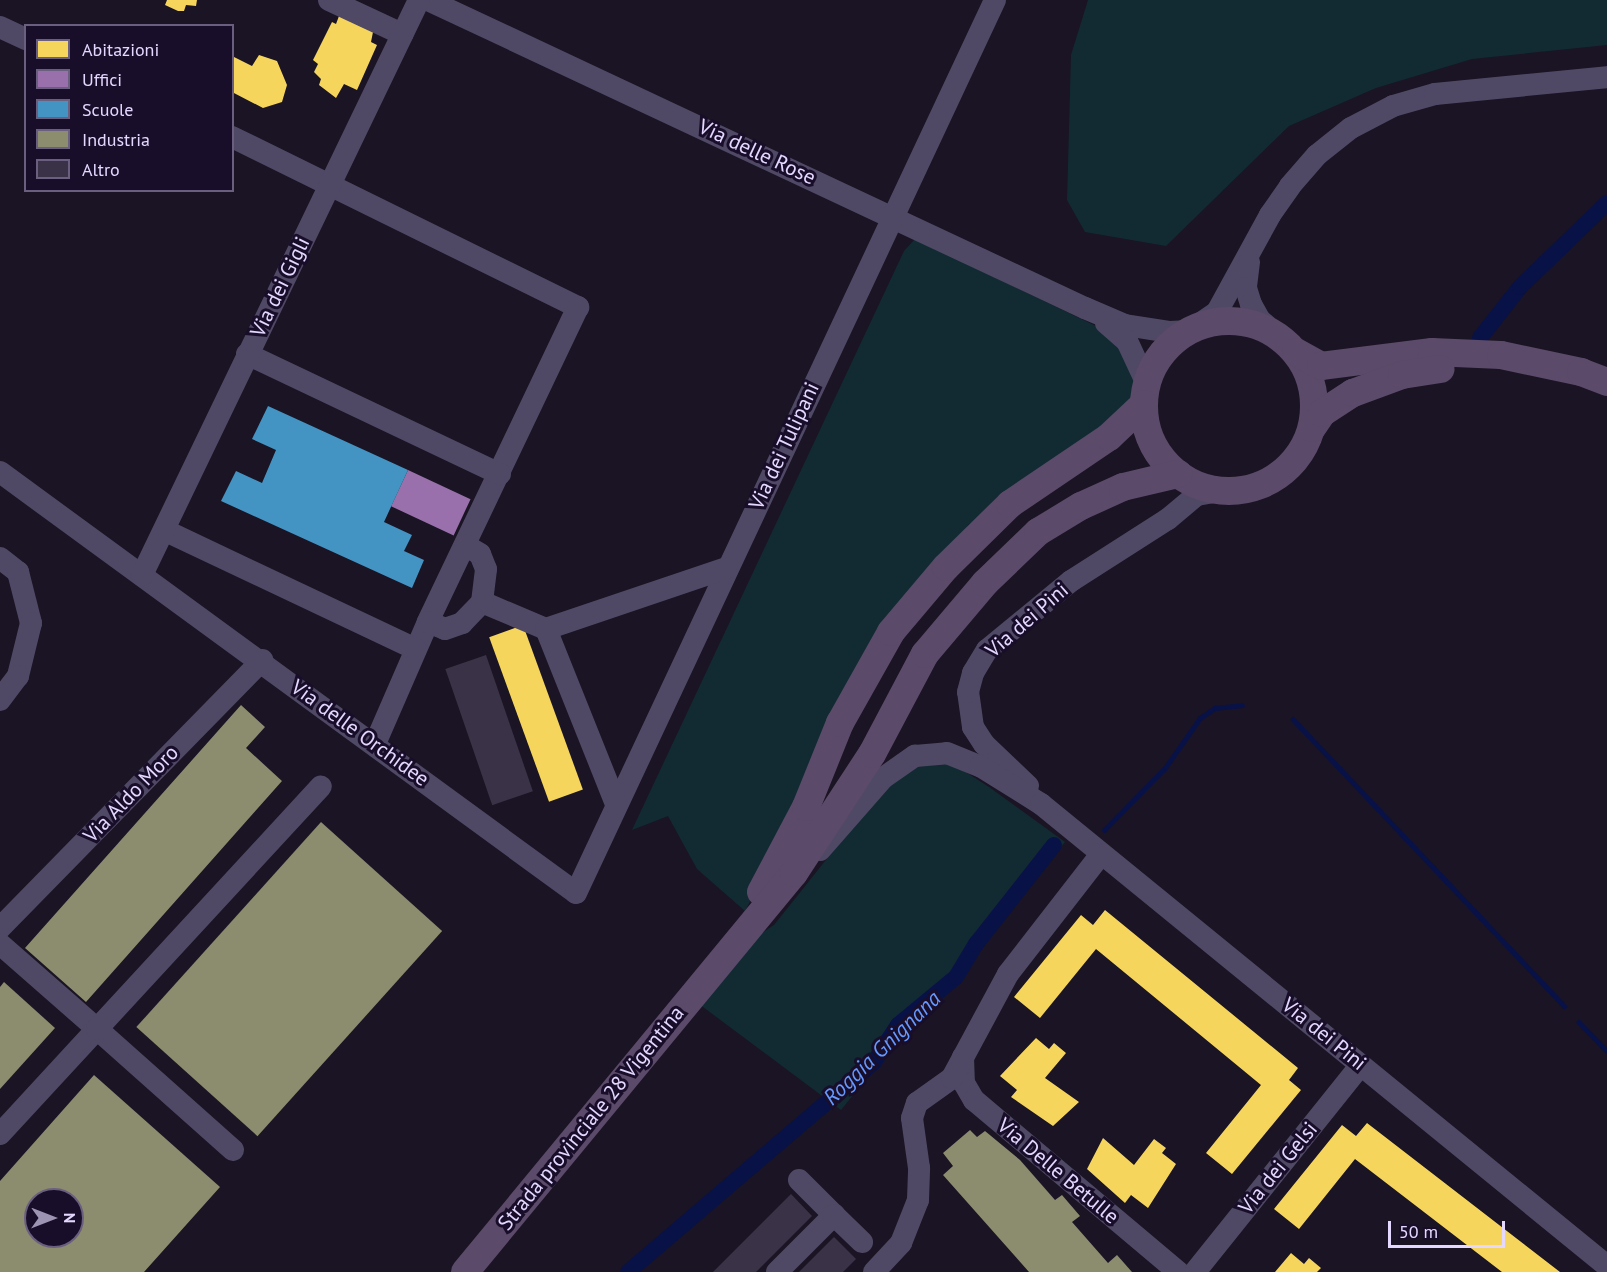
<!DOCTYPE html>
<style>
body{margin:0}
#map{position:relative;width:1607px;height:1272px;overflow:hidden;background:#1a1424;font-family:"PT Sans",sans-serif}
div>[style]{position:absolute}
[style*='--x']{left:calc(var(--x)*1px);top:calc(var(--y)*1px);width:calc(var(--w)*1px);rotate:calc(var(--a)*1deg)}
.green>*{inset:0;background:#122b33}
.homes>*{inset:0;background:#f6d55c;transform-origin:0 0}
.offices>*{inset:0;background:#9970ab;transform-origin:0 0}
.schools>*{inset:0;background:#4393c3}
.industry>*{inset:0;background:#8c8c6e;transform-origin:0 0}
.stream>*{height:4.5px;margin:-2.25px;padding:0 2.25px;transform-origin:2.25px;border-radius:2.25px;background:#091247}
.canal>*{height:16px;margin:-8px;padding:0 8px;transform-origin:8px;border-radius:8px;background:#091247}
.building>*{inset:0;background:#3a3246;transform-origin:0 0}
.minor>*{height:22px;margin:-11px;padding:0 11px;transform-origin:11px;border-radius:11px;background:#504965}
.major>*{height:28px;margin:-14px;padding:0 14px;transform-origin:14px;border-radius:14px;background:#5b4a69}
.major>.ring{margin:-14px;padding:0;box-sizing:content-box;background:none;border:28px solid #5b4a69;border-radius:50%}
span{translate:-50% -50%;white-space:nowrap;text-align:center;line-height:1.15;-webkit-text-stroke:6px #190e2a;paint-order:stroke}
.street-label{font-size:21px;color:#e4d8ff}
.water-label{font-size:22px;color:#69f;font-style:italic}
.legend{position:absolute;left:24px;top:24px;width:210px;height:168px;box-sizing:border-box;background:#190e2a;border:2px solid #6a5f7f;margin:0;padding:8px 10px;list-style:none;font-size:18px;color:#e4d8ff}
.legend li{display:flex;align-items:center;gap:12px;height:30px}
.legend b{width:30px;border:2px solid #6a5f7f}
.north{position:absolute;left:24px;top:1188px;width:60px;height:60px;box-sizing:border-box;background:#190e2a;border:2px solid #6a5f7f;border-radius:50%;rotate:90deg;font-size:16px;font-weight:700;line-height:24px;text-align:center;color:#e4d8ff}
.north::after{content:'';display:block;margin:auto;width:21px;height:27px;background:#9d93b2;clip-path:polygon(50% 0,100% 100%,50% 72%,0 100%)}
.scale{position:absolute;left:1388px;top:1221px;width:117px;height:27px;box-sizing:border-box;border:3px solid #e4d8ff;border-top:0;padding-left:8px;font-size:18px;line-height:21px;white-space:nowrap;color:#e4d8ff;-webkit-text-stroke:4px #190e2a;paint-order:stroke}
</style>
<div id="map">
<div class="green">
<i style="clip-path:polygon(1088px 0,1607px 0,1607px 45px,1472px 59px,1376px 88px,1289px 126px,1166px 246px,1085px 232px,1067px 200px,1071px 55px)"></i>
<i style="clip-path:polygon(915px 239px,1098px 327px,1121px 344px,1136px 375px,1134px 391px,1126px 409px,968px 525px,780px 844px,745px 911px,697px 869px,668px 816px,632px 830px,904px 251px)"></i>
<i style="clip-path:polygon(940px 762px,961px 769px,989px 787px,1065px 842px,1000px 918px,955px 984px,928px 1002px,841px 1110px,699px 1004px,752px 939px,774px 925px,877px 796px,915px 765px)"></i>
</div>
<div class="homes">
<i style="clip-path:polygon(167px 0,197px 0,196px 6px,186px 5px,184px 11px,178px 11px,165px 5px)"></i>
<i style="clip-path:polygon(339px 16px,373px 32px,371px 42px,377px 45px,357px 90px,344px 84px,336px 98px,319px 85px,321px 79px,314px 72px,318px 64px,313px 60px,332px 22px,336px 24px)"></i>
<i style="clip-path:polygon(259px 55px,277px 61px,287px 85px,282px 102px,263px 108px,232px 92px,232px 56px,252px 66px)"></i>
<i style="left:523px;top:625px;width:175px;height:36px;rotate:70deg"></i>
<i style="clip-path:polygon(1105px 910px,1298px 1068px,1289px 1080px,1301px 1090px,1232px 1174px,1206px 1153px,1261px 1085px,1096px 949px,1040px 1018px,1014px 997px,1081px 915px,1093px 925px)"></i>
<i style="clip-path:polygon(1036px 1038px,1049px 1049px,1054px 1043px,1066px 1053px,1045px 1078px,1079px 1102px,1053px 1126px,1011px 1097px,1017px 1090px,1000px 1076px)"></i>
<i style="clip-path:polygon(1367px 1123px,1560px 1272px,1502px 1272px,1355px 1159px,1299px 1229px,1274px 1209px,1342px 1125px,1356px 1136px)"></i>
<i style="clip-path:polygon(1103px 1138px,1134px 1165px,1154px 1139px,1166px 1148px,1162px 1153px,1176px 1164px,1148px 1208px,1131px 1195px,1125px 1203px,1087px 1169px)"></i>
<i style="clip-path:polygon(1291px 1253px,1304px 1264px,1309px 1258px,1321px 1268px,1317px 1272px,1275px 1272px)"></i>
</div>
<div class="offices">
<i style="left:408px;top:470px;width:69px;height:40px;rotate:25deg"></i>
</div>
<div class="schools">
<i style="clip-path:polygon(268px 406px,408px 470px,384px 522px,412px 535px,404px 551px,424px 560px,412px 588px,221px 501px,236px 471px,262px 483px,276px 450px,252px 439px)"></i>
</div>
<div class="industry">
<i style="clip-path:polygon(241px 705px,265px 727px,246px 748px,282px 781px,86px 1002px,25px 948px)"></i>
<i style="left:321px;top:822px;width:163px;height:276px;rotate:42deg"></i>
<i style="clip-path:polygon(4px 982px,55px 1028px,0 1089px,0 987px)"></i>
<i style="clip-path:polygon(evenodd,94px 1075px,220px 1187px,144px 1272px,0 1272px,0 1181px,94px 1075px,36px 1200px,72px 1200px,72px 1236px,36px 1236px,36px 1200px)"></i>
<i style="clip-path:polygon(970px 1130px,977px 1137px,985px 1131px,1020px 1160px,1055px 1200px,1062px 1195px,1080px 1216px,1072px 1222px,1108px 1263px,1117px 1255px,1132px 1272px,1029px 1272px,943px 1175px,953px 1166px,943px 1153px)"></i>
</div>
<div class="stream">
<i style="--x:1293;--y:719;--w:395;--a:46.6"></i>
<i style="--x:1104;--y:830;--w:87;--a:-45.5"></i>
<i style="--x:1165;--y:768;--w:61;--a:-55"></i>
<i style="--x:1200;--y:718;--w:18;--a:-34"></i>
<i style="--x:1215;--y:708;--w:27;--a:-6"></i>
<i style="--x:1579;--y:1022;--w:40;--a:46"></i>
</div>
<div class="canal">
<i style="--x:1480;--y:338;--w:65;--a:-51.9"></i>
<i style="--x:1520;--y:287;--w:121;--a:-44"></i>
<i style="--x:628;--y:1272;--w:323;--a:-40.5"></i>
<i style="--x:874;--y:1062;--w:44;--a:-57"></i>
<i style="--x:898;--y:1025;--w:75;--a:-39.6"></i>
<i style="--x:956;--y:977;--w:39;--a:-59"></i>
<i style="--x:976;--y:944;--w:126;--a:-51.8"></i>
</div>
<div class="building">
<i style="left:486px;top:655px;width:144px;height:43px;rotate:71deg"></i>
<i style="clip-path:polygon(791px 1194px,812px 1216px,756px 1272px,713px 1272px)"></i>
<i style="clip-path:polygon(834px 1237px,856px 1259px,843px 1272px,799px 1272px)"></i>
</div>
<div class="minor">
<i style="--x:329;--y:0;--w:81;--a:25"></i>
<i style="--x:428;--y:0;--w:726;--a:25.12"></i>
<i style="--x:1085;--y:308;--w:43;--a:23"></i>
<i style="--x:1125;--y:325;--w:46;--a:8.8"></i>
<i style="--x:1170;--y:332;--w:19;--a:-3"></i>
<i style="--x:1189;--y:331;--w:34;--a:-34"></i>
<i style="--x:1217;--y:312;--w:111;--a:-61.3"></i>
<i style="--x:1270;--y:215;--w:35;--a:-55"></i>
<i style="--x:1290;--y:186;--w:41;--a:-48.9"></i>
<i style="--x:1317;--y:155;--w:43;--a:-38.5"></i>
<i style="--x:1351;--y:128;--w:47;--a:-27.6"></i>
<i style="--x:1393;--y:106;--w:44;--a:-15.9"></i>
<i style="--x:1435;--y:94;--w:173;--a:-5.6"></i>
<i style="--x:0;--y:27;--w:29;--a:25"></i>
<i style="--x:232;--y:137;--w:386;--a:26.2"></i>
<i style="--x:578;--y:307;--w:349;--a:115.5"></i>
<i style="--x:428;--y:622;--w:133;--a:113.5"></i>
<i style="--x:1249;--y:262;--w:26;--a:97"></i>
<i style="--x:1246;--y:288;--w:17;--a:73"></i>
<i style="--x:1251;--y:304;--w:18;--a:61"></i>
<i style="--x:1260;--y:320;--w:28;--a:41"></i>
<i style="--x:1106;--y:323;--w:28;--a:41"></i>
<i style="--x:1127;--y:341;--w:47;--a:65.1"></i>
<i style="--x:247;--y:354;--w:280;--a:25.4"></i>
<i style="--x:0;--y:472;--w:713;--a:36.16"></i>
<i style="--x:576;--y:893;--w:986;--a:-64.86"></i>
<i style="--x:166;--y:531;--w:276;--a:25.3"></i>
<i style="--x:0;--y:558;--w:23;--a:38"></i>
<i style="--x:18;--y:572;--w:53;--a:75.7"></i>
<i style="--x:31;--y:623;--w:55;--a:103.8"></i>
<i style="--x:18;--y:676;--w:30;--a:127"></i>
<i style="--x:142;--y:575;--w:638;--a:-64.28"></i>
<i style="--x:482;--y:602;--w:69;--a:22.9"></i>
<i style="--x:546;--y:629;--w:190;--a:-18.7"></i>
<i style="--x:428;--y:622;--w:18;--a:22"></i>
<i style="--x:445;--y:629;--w:18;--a:-19"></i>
<i style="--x:462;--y:623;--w:29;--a:-46"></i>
<i style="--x:482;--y:602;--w:33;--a:-83"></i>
<i style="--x:486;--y:569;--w:16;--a:-112"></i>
<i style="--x:480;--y:554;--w:17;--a:-149"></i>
<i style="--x:546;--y:629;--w:188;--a:68.2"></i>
<i style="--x:1028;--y:786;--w:61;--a:-136.3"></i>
<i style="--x:984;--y:744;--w:20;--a:-123"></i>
<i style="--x:973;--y:727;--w:35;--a:-98"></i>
<i style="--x:968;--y:692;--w:20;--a:-75"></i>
<i style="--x:973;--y:673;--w:27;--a:-59"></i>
<i style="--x:987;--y:650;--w:109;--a:-39.4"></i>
<i style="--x:1071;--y:581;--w:115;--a:-32.6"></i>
<i style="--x:1168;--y:519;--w:38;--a:-40"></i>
<i style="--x:1197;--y:495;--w:23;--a:-10"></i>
<i style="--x:820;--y:850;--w:96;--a:-48.8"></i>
<i style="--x:883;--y:778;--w:39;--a:-35"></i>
<i style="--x:915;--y:756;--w:32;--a:-5"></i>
<i style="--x:947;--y:753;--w:35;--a:22"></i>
<i style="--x:980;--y:766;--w:72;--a:31.9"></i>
<i style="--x:1041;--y:804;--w:731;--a:39.22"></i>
<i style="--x:0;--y:928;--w:375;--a:-45.6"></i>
<i style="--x:0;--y:944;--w:129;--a:41.2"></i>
<i style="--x:97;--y:1029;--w:143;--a:132.7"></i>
<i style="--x:963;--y:1057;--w:26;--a:88"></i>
<i style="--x:964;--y:1083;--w:20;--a:60"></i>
<i style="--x:974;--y:1100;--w:267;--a:40.1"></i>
<i style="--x:233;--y:1150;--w:182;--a:-138.3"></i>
<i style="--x:97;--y:1029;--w:330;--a:-47.3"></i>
<i style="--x:799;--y:1180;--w:49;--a:45"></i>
<i style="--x:777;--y:1272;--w:81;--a:-45"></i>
<i style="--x:834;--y:1215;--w:39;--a:44"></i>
<i style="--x:874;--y:1272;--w:40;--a:-47"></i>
<i style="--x:901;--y:1243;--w:46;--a:-68.4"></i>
<i style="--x:918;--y:1200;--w:32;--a:-88"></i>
<i style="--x:919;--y:1168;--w:50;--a:-98"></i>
<i style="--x:912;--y:1118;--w:16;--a:-72"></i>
<i style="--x:917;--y:1103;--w:43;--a:-35.5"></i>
<i style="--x:952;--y:1078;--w:118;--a:-61.7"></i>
<i style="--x:1008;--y:974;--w:152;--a:-52.2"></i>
<i style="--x:1195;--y:1272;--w:265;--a:-51.3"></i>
</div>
<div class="major">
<i class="ring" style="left:1144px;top:321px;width:142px;height:142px"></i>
<i style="--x:1296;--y:352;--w:29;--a:29"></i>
<i style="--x:1321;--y:366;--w:112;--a:-7.2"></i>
<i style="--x:1432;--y:352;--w:69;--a:2.5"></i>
<i style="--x:1501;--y:355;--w:82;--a:12"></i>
<i style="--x:1581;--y:372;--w:28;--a:21"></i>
<i style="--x:1312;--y:428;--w:18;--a:-56"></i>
<i style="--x:1322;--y:413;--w:37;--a:-33"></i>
<i style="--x:1353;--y:393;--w:52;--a:-20.2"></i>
<i style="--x:1402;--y:375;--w:39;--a:-9"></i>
<i style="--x:761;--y:892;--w:96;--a:-62.1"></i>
<i style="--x:806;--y:807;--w:91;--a:-68"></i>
<i style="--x:840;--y:723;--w:104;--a:-60.7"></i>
<i style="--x:891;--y:632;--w:85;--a:-49.8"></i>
<i style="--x:946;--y:567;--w:90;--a:-44.5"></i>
<i style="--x:1010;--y:504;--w:120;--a:-34.1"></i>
<i style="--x:1109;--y:437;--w:48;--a:-43.3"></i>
<i style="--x:465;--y:1272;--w:517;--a:-50.49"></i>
<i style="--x:794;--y:873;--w:142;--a:-56.8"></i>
<i style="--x:872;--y:754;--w:113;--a:-62.1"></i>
<i style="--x:925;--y:654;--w:93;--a:-49.8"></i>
<i style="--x:985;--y:583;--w:74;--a:-43.9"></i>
<i style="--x:1038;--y:532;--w:50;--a:-31.2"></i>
<i style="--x:1081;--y:506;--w:46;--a:-24.3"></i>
<i style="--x:1123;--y:487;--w:57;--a:-13.3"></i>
</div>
<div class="street-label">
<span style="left:757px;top:152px;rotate:25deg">Via delle Rose</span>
<span style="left:280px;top:287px;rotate:-64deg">Via dei Gigli</span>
<span style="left:784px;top:446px;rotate:-65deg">Via dei Tulipani</span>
<span style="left:1027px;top:620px;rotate:-41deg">Via dei Pini</span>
<span style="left:360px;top:733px;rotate:36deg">Via delle Orchidee</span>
<span style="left:131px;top:794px;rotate:-46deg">Via Aldo Moro</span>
<span style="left:1324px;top:1034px;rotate:39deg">Via dei Pini</span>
<span style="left:591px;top:1118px;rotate:-51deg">Strada provinciale 28 Vigentina</span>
<span style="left:1278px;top:1168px;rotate:-51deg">Via dei Gelsi</span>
<span style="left:1058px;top:1171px;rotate:40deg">Via Delle Betulle</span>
</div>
<div class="water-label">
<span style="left:882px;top:1048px;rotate:-44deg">Roggia Gnignana</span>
</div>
<ul class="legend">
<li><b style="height:16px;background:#f6d55c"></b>Abitazioni</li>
<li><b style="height:16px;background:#9970ab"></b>Uffici</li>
<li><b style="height:16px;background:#4393c3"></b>Scuole</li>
<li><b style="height:16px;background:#8c8c6e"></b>Industria</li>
<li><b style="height:16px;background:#3a3246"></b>Altro</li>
</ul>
<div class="north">N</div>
<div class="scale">50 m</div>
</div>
